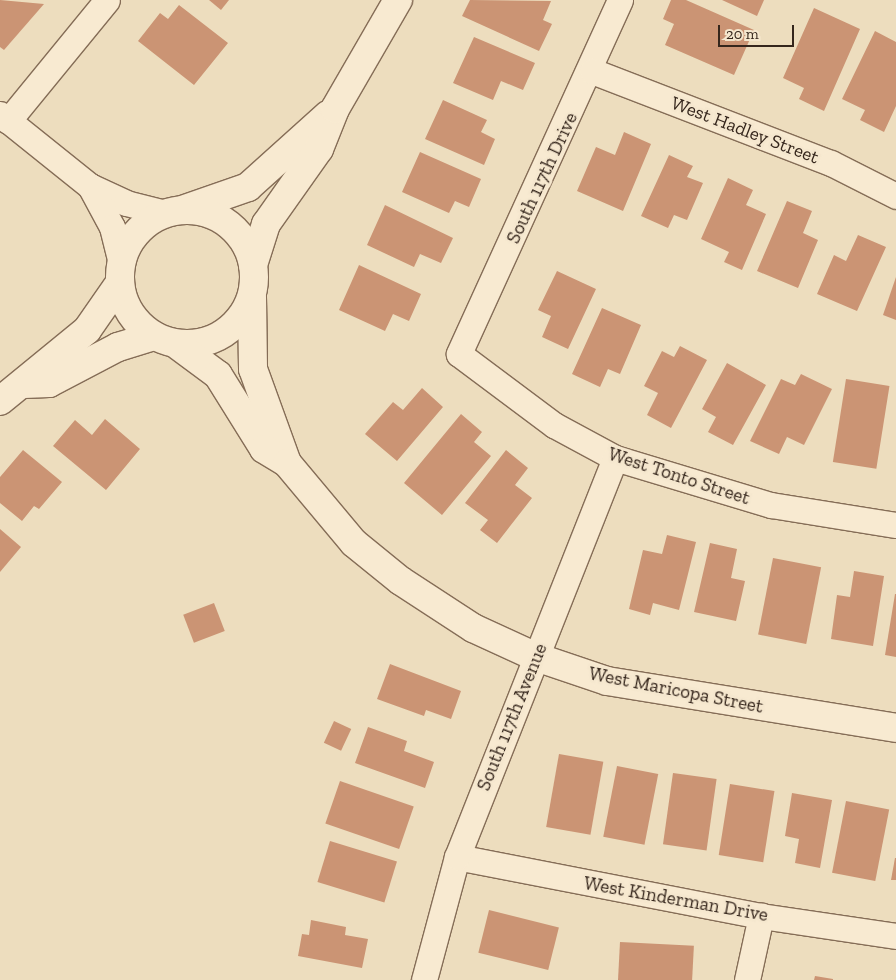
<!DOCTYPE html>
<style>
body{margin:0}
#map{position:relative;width:896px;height:980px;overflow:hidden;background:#edddbe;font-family:"Zilla Slab",serif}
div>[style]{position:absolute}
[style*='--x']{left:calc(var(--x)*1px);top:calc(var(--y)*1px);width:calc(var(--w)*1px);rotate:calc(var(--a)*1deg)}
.building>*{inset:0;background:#cb9474;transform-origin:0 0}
.roads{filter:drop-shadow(1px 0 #856d57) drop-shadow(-1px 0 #856d57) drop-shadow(0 1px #856d57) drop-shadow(0 -1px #856d57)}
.minor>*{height:25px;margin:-12.5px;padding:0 12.5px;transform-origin:12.5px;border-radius:12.5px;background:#f8ead1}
.tertiary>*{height:28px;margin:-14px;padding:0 14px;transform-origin:14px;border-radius:14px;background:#f8ead1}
.tertiary>.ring{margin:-14px;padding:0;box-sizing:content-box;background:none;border:28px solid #f8ead1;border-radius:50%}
span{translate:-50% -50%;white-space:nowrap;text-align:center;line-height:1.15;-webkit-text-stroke:5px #f5e7ce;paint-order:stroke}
.street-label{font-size:19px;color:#35261c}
.scale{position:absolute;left:718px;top:25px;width:76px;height:22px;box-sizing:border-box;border:2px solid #35261c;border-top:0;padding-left:6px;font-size:15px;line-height:18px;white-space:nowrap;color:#35261c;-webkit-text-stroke:4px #f5e7ce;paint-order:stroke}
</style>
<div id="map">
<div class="building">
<i style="clip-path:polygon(0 0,44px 4px,4px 50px,0 47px)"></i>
<i style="clip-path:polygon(209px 0,229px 0,221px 10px)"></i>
<i style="clip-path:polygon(470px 0,551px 1px,543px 20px,552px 24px,539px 51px,462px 16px)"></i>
<i style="clip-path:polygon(671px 0,686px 0,754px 30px,734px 75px,665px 45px,674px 24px,663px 19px)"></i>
<i style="clip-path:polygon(722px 0,764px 0,757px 16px)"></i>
<i style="clip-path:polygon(179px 5px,228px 43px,194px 85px,138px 41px,160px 13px,168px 19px)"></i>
<i style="clip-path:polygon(814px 8px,860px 29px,824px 111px,799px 99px,804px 88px,783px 78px)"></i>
<i style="clip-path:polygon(875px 31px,896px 42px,896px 106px,884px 132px,860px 120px,865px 110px,842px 99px)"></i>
<i style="clip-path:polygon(474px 37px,535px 63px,523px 90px,501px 81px,493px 100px,453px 83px)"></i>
<i style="clip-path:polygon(443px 100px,487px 120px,481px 132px,495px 139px,484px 165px,425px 139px)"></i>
<i style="clip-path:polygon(624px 132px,651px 144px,623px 211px,577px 191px,596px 147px,615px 155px)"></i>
<i style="clip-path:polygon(420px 152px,481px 179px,469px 207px,455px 201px,449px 213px,402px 192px)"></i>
<i style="clip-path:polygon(669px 155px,693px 166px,687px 177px,703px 183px,687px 220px,674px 215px,668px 228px,641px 216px)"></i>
<i style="clip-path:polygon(728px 178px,753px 190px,746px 205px,766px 214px,742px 270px,724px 262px,729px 252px,701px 239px)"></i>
<i style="clip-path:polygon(787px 201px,812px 211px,803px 233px,818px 240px,798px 288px,757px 271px)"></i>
<i style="clip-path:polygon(385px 205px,453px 238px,441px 263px,420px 254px,414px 267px,367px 245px)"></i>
<i style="clip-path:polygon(858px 235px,886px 247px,857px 311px,817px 294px,834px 255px,846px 261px)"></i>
<i style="clip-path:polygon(359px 265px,421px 294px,409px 321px,393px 314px,385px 331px,339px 310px)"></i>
<i style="clip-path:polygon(557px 271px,596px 289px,568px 349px,542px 337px,551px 316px,538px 310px)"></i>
<i style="clip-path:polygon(896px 277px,896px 320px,883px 315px)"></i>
<i style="clip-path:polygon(602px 308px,641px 325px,620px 374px,608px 369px,600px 387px,572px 374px)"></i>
<i style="clip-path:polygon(680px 346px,707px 360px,671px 428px,647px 415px,658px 393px,644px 386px,662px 351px,674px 357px)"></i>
<i style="clip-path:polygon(727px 363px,766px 385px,733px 445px,708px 432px,716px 417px,702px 409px)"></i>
<i style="clip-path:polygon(801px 374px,832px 389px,804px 445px,787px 437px,779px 454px,750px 441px,781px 379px,795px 385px)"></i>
<i style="left:846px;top:379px;width:44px;height:84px;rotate:9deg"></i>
<i style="clip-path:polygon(422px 388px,443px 407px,397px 461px,365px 434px,393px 402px,403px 410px)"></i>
<i style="clip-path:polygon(461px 414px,482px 432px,474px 442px,491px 456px,442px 515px,404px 483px)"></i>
<i style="clip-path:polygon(105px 419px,140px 449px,106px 490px,53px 446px,75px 420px,92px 435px)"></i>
<i style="clip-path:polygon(23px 450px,62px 482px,39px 509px,34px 506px,22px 521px,0 503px,0 477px)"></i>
<i style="clip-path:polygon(506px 450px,528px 468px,515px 485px,532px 498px,497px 543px,480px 530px,488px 520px,465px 503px)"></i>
<i style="clip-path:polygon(0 529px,21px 547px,0 572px)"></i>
<i style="clip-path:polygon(667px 535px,696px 542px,679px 610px,653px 603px,650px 615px,629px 609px,643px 550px,662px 554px)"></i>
<i style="clip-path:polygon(710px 543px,737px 549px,731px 578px,745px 581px,736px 621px,694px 612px)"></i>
<i style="left:773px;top:558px;width:49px;height:78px;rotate:11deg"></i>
<i style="clip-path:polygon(854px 571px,884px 576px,873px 646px,831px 639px,837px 595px,850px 597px)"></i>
<i style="clip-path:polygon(895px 594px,896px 594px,896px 657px,885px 655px)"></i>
<i style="left:214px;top:603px;width:30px;height:33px;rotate:69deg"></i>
<i style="clip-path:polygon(390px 664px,461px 691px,451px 719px,426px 710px,424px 716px,377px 699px)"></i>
<i style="left:334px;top:721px;width:19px;height:24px;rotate:25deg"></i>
<i style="clip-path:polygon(368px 727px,407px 741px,404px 751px,434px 762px,425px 788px,355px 763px)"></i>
<i style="left:559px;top:754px;width:45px;height:74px;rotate:10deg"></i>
<i style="left:617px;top:766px;width:42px;height:72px;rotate:11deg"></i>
<i style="left:673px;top:773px;width:44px;height:72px;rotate:8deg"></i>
<i style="left:340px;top:781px;width:78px;height:45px;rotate:19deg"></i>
<i style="left:730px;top:784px;width:45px;height:72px;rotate:9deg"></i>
<i style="clip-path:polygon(792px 793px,832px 800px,820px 868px,795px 863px,799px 839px,785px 836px)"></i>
<i style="left:846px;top:801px;width:44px;height:73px;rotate:11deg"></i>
<i style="left:330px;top:841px;width:70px;height:43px;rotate:17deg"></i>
<i style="clip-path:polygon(895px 858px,896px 858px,896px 880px,891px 880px)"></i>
<i style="left:489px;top:910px;width:72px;height:44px;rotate:14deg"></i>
<i style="clip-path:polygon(311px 920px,346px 927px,345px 935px,368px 939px,362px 968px,298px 956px,302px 934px,309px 935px)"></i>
<i style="left:620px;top:942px;width:74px;height:38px;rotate:3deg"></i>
<i style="clip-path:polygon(815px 976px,833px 979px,833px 980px,814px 980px)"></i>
</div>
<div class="roads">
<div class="minor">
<i style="--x:620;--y:0;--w:389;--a:114.5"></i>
<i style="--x:459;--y:354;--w:119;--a:36.8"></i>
<i style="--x:554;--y:425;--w:69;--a:28.4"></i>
<i style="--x:615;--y:458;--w:163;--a:16.8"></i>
<i style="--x:771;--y:505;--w:127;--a:9.1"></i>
<i style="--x:592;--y:71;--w:256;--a:21.1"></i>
<i style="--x:831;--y:163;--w:73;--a:26.9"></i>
<i style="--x:0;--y:114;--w:115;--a:38.7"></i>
<i style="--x:90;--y:186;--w:40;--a:25"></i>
<i style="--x:126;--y:203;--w:40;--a:14.4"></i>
<i style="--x:8;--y:121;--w:156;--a:-50.7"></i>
<i style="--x:90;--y:186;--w:47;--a:61.8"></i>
<i style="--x:112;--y:227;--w:37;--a:76"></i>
<i style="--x:457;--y:857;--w:310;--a:11"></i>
<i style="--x:761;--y:916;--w:136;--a:8.4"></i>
<i style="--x:424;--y:980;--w:127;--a:-75"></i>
<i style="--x:457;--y:857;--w:429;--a:-68.4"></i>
<i style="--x:747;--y:980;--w:66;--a:-77.7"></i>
</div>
<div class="tertiary">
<i style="--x:185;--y:209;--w:67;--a:-19.2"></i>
<i style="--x:248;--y:187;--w:108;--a:-42"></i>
<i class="ring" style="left:120px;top:210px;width:106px;height:106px"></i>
<i style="--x:253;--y:265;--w:43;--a:-72.4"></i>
<i style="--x:266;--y:224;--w:92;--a:-54.8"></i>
<i style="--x:319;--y:149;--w:43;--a:-68.2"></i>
<i style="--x:335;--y:109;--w:126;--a:-60"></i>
<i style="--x:252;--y:297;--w:72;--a:89.2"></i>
<i style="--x:253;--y:369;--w:100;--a:70.1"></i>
<i style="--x:176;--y:344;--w:52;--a:36.4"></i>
<i style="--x:218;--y:375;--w:87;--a:58.1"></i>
<i style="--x:264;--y:449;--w:27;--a:31"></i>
<i style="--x:287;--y:463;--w:104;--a:50.1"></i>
<i style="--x:354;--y:543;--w:60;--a:39"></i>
<i style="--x:401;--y:581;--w:86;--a:33.1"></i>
<i style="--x:473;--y:628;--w:69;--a:24.7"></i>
<i style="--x:536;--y:657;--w:75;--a:18.7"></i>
<i style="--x:607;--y:681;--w:293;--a:9.2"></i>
<i style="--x:24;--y:384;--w:25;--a:-2"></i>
<i style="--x:49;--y:383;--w:78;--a:-27.6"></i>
<i style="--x:118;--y:347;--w:38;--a:-17"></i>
<i style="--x:0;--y:401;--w:112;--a:-39.2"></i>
<i style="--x:87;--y:330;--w:56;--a:-55.2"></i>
</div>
</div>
<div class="street-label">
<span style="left:745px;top:130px;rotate:21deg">West Hadley Street</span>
<span style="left:542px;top:178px;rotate:-65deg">South 117th Drive</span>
<span style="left:679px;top:476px;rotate:18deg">West Tonto Street</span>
<span style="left:676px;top:690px;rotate:11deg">West Maricopa Street</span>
<span style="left:512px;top:717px;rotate:-68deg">South 117th Avenue</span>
<span style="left:676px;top:899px;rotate:10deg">West Kinderman Drive</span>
</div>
<div class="scale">20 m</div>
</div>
